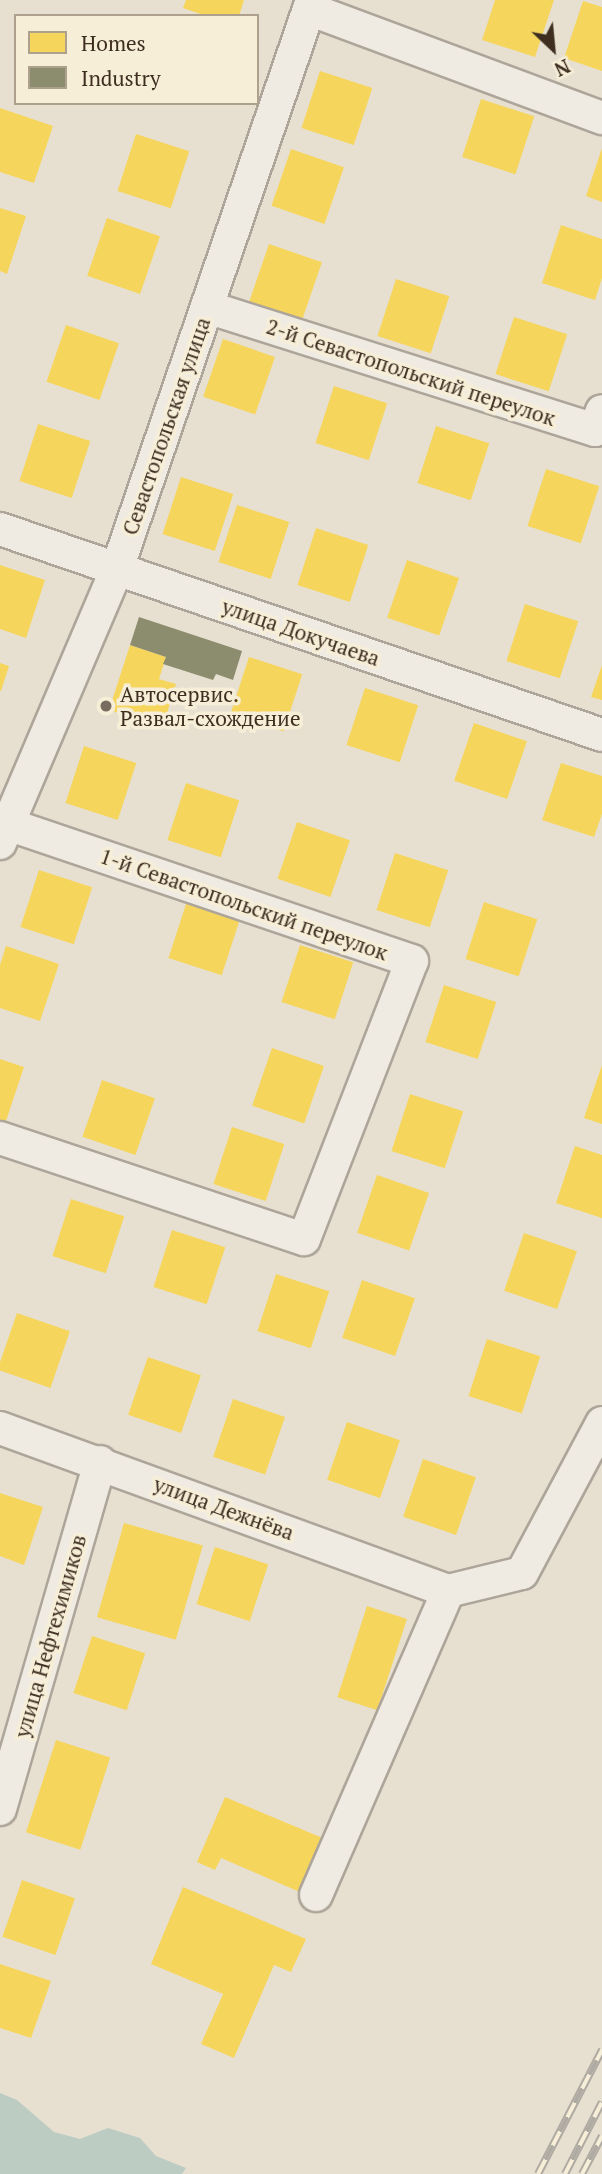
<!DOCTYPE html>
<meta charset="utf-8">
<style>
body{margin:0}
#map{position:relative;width:602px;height:2174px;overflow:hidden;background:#e7e0d1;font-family:"PT Serif",serif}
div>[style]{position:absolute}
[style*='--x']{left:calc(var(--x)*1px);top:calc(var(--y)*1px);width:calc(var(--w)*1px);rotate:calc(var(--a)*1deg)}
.water>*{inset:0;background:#bcccc2}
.homes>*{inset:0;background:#f6d55c;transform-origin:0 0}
.industry>*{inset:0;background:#8c8c6e}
.roads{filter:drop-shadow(2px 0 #ada599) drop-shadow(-2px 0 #ada599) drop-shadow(0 2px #ada599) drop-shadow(0 -2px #ada599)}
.minor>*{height:32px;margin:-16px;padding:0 16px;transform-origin:16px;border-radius:16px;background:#efebe3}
.rail>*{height:8px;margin-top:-4px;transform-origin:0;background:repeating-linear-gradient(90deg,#f7eed8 0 16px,#afaaa2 0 32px);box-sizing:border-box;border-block:2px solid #afaaa2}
.dots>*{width:19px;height:19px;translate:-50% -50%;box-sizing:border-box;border:4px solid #f7eed8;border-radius:50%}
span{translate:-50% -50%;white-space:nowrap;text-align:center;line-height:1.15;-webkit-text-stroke:7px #f7eed8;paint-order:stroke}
.street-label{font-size:21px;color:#3d2e20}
.poi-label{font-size:21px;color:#3d2e20}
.left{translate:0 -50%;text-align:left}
.legend{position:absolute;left:14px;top:14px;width:245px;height:91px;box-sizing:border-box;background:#f7eed8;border:2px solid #ada18e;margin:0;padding:9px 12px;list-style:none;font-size:21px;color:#3d2e20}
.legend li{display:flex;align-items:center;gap:14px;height:35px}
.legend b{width:35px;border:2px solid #ada18e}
.north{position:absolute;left:518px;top:14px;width:70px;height:70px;-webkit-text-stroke:5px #f7eed8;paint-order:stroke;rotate:154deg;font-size:19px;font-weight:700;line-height:28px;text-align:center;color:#3d2e20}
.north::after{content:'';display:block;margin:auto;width:24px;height:32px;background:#3d2e20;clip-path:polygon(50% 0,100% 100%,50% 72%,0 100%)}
</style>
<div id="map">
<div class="water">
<i style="clip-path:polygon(0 2093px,17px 2100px,54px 2132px,80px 2139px,108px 2128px,140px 2138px,156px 2156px,186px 2168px,182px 2174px,0 2174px)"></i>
</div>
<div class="homes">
<i style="clip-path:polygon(186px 0,244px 0,239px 16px,206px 16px,183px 8px)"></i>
<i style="clip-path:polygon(495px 0,554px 0,535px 57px,482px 40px)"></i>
<i style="clip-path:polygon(583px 1px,602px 7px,602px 71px,564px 58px)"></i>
<i style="left:320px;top:71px;width:55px;height:60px;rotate:18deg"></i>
<i style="left:481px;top:99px;width:56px;height:61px;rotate:18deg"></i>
<i style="clip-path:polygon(0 108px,53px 126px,34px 183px,0 172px)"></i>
<i style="left:136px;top:134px;width:56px;height:60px;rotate:18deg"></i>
<i style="clip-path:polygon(602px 148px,602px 202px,586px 196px)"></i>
<i style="left:291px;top:149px;width:56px;height:60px;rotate:19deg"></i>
<i style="clip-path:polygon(0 208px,26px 216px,7px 274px,0 271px)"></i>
<i style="left:107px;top:218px;width:56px;height:61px;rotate:19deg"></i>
<i style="clip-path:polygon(561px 225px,602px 239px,602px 278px,595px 300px,542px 283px)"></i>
<i style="left:269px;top:244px;width:56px;height:61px;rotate:19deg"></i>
<i style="left:396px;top:279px;width:56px;height:60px;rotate:18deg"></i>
<i style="left:514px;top:317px;width:56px;height:60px;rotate:18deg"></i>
<i style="left:66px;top:325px;width:56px;height:60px;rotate:19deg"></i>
<i style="left:223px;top:339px;width:55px;height:61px;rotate:19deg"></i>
<i style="left:334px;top:386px;width:56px;height:60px;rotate:18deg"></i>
<i style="left:38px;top:424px;width:55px;height:60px;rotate:18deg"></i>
<i style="left:436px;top:426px;width:56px;height:60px;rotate:18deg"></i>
<i style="left:546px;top:469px;width:56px;height:60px;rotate:18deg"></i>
<i style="left:181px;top:477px;width:55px;height:60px;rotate:18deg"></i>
<i style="left:237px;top:505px;width:55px;height:60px;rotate:18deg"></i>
<i style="left:316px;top:528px;width:55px;height:60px;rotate:18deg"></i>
<i style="left:407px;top:560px;width:55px;height:61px;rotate:19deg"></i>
<i style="clip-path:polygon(0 565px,45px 580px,26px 638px,0 629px)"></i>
<i style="left:525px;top:604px;width:56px;height:60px;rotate:18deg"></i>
<i style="clip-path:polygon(130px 645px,166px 657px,159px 679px,176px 684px,163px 726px,109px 710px)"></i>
<i style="left:249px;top:657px;width:56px;height:60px;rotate:18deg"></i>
<i style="clip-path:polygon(0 663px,9px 666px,1px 691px,0 691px)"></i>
<i style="clip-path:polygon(602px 665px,602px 700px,591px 697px)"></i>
<i style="left:365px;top:688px;width:56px;height:60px;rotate:18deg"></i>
<i style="left:474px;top:723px;width:56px;height:61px;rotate:19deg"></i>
<i style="left:84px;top:746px;width:55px;height:60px;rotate:18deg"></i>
<i style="clip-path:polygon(561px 763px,602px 776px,602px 814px,594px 837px,542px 820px)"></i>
<i style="left:186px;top:783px;width:56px;height:60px;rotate:18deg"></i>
<i style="left:297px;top:822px;width:56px;height:60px;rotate:19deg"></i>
<i style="left:395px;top:853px;width:56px;height:60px;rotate:18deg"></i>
<i style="left:39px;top:870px;width:56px;height:60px;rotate:18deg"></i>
<i style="left:187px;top:901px;width:56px;height:60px;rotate:18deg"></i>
<i style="left:484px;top:902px;width:56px;height:60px;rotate:18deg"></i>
<i style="left:300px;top:945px;width:56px;height:60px;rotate:18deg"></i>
<i style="clip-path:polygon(6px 946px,59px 964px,40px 1021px,0 1008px,0 965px)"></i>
<i style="left:444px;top:985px;width:55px;height:60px;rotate:18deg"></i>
<i style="left:272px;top:1048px;width:55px;height:61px;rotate:19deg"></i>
<i style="clip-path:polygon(0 1059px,24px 1067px,5px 1124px,0 1123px)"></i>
<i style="clip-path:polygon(602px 1065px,602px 1124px,584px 1118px)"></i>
<i style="left:102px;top:1080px;width:56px;height:60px;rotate:19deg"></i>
<i style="left:410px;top:1094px;width:56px;height:60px;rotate:18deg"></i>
<i style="left:232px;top:1127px;width:55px;height:60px;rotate:18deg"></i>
<i style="clip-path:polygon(575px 1146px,602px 1155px,602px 1218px,556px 1203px)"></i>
<i style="left:377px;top:1175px;width:55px;height:61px;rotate:19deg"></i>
<i style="left:71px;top:1199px;width:56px;height:60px;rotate:18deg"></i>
<i style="left:172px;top:1230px;width:56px;height:60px;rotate:18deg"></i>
<i style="left:524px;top:1233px;width:56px;height:61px;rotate:19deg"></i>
<i style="left:276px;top:1274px;width:56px;height:60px;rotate:18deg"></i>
<i style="left:362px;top:1280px;width:56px;height:61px;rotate:19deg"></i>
<i style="left:17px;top:1313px;width:56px;height:60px;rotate:19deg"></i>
<i style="left:487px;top:1339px;width:56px;height:60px;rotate:18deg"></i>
<i style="left:148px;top:1357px;width:56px;height:61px;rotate:19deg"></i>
<i style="left:233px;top:1399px;width:55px;height:61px;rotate:19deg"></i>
<i style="left:347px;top:1422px;width:56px;height:61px;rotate:19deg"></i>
<i style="left:423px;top:1459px;width:56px;height:61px;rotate:19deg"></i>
<i style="clip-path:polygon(0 1493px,43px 1507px,24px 1565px,0 1556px)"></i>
<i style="left:124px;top:1523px;width:82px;height:98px;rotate:16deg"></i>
<i style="left:215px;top:1547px;width:56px;height:60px;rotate:18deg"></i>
<i style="left:367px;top:1606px;width:42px;height:96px;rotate:18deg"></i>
<i style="left:92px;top:1636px;width:56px;height:60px;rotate:18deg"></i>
<i style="left:56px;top:1740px;width:57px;height:97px;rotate:18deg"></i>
<i style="clip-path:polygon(225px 1797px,325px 1839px,302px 1893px,221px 1858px,215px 1870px,197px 1862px)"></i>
<i style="left:22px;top:1880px;width:56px;height:60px;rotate:19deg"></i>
<i style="clip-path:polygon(183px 1887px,306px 1939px,291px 1972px,274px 1965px,234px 2058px,201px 2044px,223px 1994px,151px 1964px)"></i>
<i style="clip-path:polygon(0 1964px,51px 1981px,31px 2038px,0 2028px)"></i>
</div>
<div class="industry">
<i style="clip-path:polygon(139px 617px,242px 651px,233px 680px,216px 674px,213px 680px,163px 664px,166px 657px,130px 645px)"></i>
</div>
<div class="roads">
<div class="minor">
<i style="--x:309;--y:9;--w:313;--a:20.4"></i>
<i style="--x:207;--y:307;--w:407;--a:17.6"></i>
<i style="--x:595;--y:430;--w:20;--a:-70"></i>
<i style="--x:0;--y:529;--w:636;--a:18.89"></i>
<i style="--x:0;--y:843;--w:298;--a:-66.9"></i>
<i style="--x:117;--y:569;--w:601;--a:-71.08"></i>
<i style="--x:0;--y:1138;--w:320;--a:18.4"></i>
<i style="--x:304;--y:1239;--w:298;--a:-68.8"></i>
<i style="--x:412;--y:961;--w:428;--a:-161.3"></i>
<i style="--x:0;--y:1428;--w:477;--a:20"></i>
<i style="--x:448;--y:1591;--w:76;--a:-13.7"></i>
<i style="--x:522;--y:1573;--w:170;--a:-61.9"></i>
<i style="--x:0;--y:1809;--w:361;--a:-73.9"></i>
<i style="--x:316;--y:1895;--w:331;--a:-66.5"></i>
</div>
</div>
<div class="rail">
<i style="--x:538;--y:2174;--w:140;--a:-62.7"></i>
<i style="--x:565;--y:2174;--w:81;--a:-62.8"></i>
<i style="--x:582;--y:2174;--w:43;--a:-62.2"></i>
</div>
<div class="dots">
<i style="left:106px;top:706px;background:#786c5e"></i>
</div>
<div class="street-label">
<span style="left:411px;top:372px;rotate:18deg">2-й Севастопольский переулок</span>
<span style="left:166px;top:426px;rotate:-71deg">Севастопольская улица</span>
<span style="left:301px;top:632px;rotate:19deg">улица Докучаева</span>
<span style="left:244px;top:904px;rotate:19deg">1-й Севастопольский переулок</span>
<span style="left:224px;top:1508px;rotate:20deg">улица Дежнёва</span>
<span style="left:50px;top:1636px;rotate:-74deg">улица Нефтехимиков</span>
</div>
<div class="poi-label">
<span class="left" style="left:120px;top:706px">Автосервис.<br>Развал-схождение</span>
</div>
<ul class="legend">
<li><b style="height:19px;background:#f6d55c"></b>Homes</li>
<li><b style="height:19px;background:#8c8c6e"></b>Industry</li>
</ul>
<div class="north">N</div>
</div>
